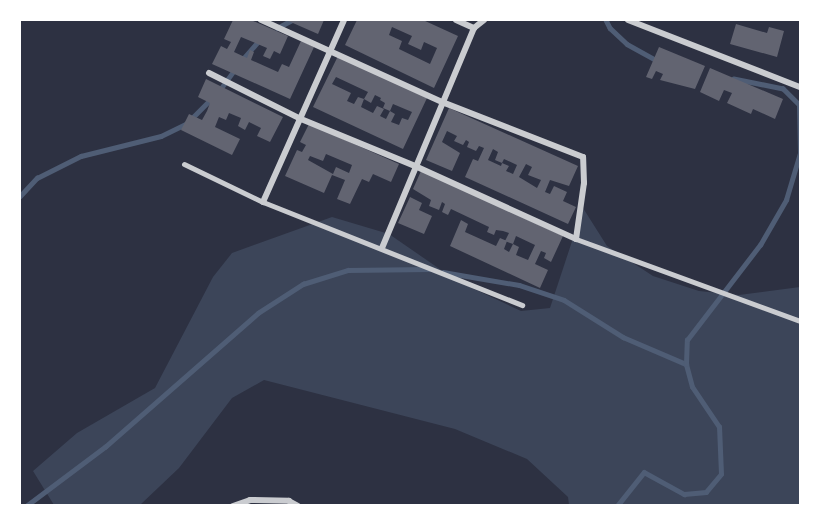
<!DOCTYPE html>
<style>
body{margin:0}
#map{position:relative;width:820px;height:525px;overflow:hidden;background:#2d3142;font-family:Jost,sans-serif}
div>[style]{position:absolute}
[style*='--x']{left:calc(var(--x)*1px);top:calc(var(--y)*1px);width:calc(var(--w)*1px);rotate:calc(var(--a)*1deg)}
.green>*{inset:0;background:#3c4559}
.stream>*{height:4.5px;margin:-2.25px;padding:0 2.25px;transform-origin:2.25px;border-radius:2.25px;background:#4f5d75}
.building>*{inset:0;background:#626471}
.pedestrian>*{height:5px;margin:-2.5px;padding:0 2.5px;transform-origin:2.5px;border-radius:2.5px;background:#caccd0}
.minor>*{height:6px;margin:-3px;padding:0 3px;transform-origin:3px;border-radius:3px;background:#caccd0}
span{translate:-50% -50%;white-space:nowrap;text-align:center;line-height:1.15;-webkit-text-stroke:5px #fff;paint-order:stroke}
.frame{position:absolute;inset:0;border:21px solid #fff;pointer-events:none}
</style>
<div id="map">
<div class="green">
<i style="clip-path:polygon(583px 208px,607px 246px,653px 276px,699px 291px,739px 295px,800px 287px,800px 505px,569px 505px,568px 497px,527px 459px,455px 429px,264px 380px,232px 398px,179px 468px,140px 505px,54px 505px,33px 471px,77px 433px,155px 388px,213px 277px,232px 253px,332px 217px,389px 234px,457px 281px,521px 311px,550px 308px)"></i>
</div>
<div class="stream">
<i style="--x:606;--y:20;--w:9;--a:63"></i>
<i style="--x:610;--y:28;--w:23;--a:43"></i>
<i style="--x:627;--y:44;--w:37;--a:29"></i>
<i style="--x:277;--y:28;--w:17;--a:-28"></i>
<i style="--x:242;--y:60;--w:28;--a:-49"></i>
<i style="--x:219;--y:91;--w:27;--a:-54"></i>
<i style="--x:20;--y:196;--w:25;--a:-47"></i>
<i style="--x:37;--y:178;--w:49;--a:-26.6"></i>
<i style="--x:81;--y:156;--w:82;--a:-14"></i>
<i style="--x:161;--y:136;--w:28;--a:-26"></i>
<i style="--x:186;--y:124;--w:35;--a:-45"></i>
<i style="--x:443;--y:272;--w:77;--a:9.7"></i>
<i style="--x:519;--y:285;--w:47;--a:18.4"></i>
<i style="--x:564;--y:300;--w:70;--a:32.1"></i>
<i style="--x:623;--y:337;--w:69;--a:23.2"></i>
<i style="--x:26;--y:506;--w:99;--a:-36.8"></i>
<i style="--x:105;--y:447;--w:203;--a:-41.2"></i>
<i style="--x:258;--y:313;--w:54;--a:-32.8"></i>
<i style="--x:303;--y:284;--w:47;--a:-17.3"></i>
<i style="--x:348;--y:270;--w:81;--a:-0.7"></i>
<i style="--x:617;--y:506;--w:43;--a:-51.5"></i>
<i style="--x:644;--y:472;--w:46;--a:28.8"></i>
<i style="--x:684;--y:494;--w:22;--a:-5"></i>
<i style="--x:706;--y:492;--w:23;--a:-50"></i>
<i style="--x:721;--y:474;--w:47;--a:-92.4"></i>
<i style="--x:719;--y:427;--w:48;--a:-124"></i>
<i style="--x:692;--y:387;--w:24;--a:-105"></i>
<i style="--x:686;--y:364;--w:24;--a:-88"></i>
<i style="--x:687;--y:340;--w:120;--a:-52.5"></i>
<i style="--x:760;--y:245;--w:52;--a:-60"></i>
<i style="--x:786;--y:200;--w:49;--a:-73.4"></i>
<i style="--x:800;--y:153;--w:48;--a:-91.2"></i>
<i style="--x:799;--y:105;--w:23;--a:-135"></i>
<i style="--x:783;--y:89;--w:50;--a:-168.5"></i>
</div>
<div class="building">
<i style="clip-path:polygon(233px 20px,251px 20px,288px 36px,280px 54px,274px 51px,270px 59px,263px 56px,267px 48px,241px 37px,234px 52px,247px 58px,250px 50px,254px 52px,251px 60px,278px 72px,282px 64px,289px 67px,301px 41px,314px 47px,290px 99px,212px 64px,221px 46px,227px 49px,231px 42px,224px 39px)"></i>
<i style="clip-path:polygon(286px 20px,324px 20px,318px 34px)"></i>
<i style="clip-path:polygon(evenodd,357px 20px,423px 20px,458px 36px,434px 88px,345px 45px,357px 20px,392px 27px,412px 36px,408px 44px,421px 50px,424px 42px,437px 48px,430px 64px,399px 49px,402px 41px,389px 35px,392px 27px)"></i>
<i style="clip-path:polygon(736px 24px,767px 33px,769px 27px,784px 31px,777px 57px,730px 44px)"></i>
<i style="clip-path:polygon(659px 47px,705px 66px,695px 89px,660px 80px,663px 74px,656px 71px,652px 79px,646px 77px)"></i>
<i style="clip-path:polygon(evenodd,338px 56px,427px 98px,403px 149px,313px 107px,338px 56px,336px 77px,368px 92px,364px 99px,371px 103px,375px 95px,381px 98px,380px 100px,385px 103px,383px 108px,390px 111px,386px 119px,380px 116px,384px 109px,377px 106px,373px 113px,361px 107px,364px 99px,358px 97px,354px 104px,347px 101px,351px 93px,332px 84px,336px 77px,338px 56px,393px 104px,412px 112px,408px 120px,402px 118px,399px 125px,391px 122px,395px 114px,390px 111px,393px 104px)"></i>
<i style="clip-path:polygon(710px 68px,783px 99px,775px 119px,753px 109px,751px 114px,727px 103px,732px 93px,724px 90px,719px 101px,700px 92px)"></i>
<i style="clip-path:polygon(206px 79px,283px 117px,270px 142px,257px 136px,261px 128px,249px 122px,245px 130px,238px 126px,241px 118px,229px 113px,226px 120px,219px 117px,215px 127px,240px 139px,232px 155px,181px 130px,189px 114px,202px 120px,207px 111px,210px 103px,198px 97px)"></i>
<i style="clip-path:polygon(evenodd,449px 108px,578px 166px,569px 186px,550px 180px,545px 192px,550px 194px,554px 186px,567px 192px,563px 201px,576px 207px,568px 224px,465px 177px,473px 159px,478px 161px,484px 148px,479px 146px,476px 151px,467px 147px,469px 142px,466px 140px,463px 145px,454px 141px,457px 136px,447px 131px,442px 142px,460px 153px,452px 171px,426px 160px,449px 108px,493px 149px,498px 152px,495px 160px,502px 163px,501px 166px,488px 160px,493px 149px,449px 108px,504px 159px,517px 165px,513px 174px,506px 171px,509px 166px,502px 163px,504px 159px,449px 108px,526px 164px,532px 167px,528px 175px,541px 180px,537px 188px,519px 177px,526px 164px)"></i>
<i style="clip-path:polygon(evenodd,309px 124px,399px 164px,391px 182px,373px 174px,369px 182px,362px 179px,350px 204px,337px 199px,345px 180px,332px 175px,324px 193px,285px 176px,297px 150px,302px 152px,306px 145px,300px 142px,309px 124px,326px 154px,352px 165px,349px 173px,336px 167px,333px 174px,308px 160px,310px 156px,323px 161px,326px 154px)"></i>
<i style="clip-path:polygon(421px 171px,563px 236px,551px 262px,544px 258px,546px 253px,541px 251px,535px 264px,548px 270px,540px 288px,450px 246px,461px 220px,468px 224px,465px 232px,496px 246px,500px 238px,507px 241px,504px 249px,509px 252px,513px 244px,519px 247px,516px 255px,528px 260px,535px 245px,516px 236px,513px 244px,505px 241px,509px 233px,503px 231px,496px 230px,494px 235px,487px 232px,489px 227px,451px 209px,448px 215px,442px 212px,445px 204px,442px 202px,439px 210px,429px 206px,431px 200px,413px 189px)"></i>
<i style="clip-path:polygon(410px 197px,422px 203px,419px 210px,432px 216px,424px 234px,398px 223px)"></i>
</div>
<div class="pedestrian">
<i style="--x:184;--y:164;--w:88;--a:25.7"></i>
<i style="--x:263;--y:202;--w:279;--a:21.7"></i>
<i style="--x:576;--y:239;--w:239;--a:20.1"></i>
</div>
<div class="minor">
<i style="--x:456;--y:20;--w:20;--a:24"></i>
<i style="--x:628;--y:20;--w:185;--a:21.3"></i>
<i style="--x:209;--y:73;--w:103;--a:26.6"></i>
<i style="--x:301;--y:119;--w:123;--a:22.4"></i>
<i style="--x:415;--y:166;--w:177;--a:24.4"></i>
<i style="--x:576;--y:239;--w:57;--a:-81.9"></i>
<i style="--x:584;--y:183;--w:26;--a:-92"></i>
<i style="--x:583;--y:157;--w:151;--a:-158.7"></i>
<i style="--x:442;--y:102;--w:199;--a:-155.6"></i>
<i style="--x:263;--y:202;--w:199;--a:-66"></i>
<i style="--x:382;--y:248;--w:238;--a:-67.3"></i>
<i style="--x:474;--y:28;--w:13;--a:-39"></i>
<i style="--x:233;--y:506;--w:18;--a:-19"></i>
<i style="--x:250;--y:500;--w:39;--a:1"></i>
<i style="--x:289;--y:501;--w:10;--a:29"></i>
</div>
<div class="frame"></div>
</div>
